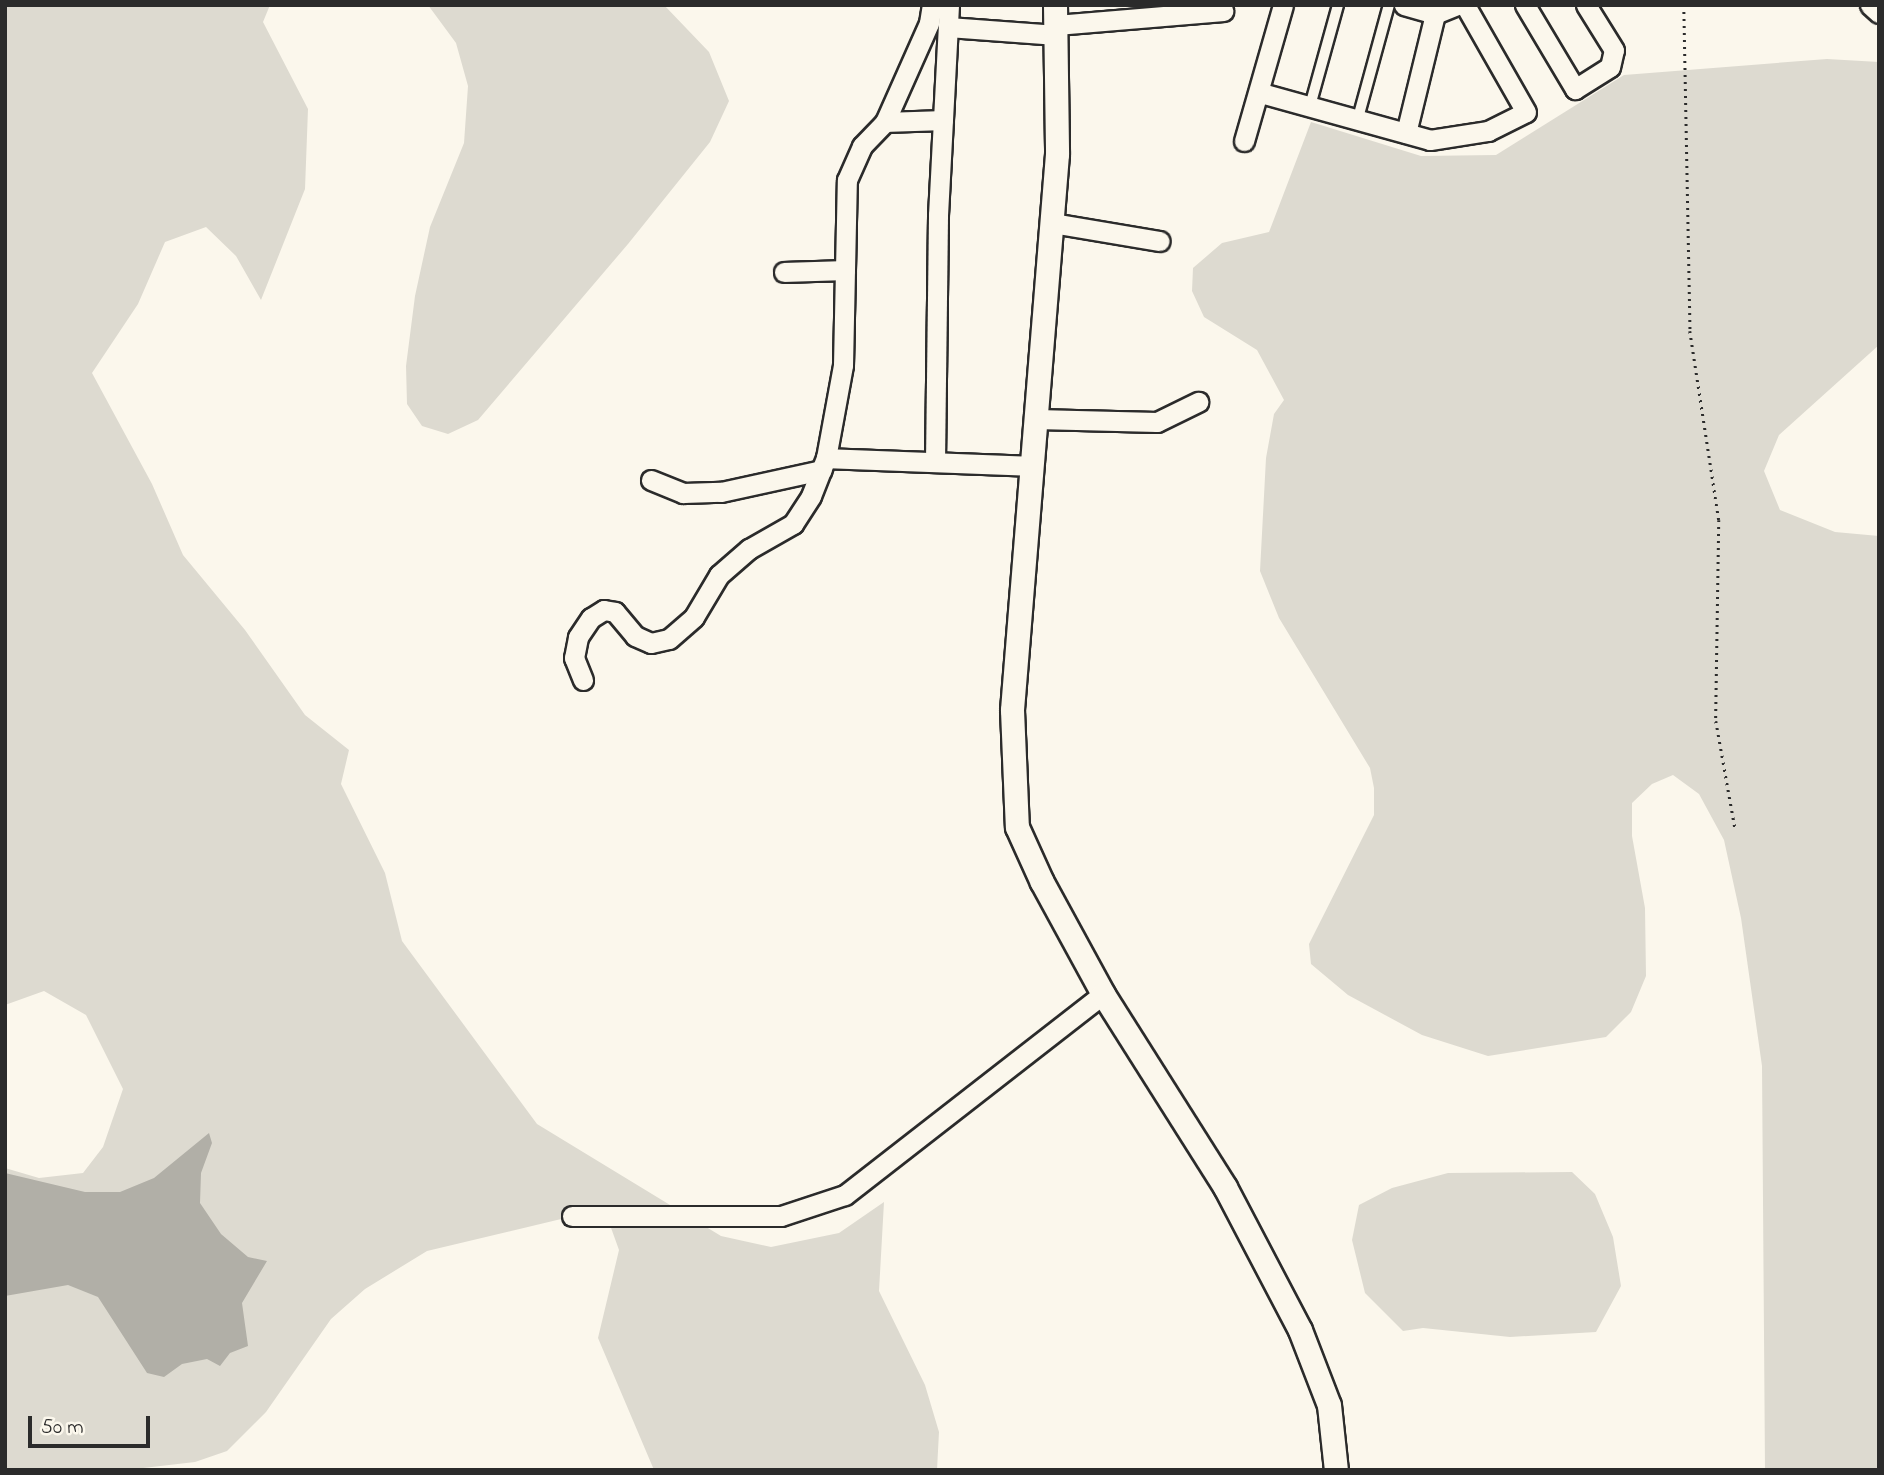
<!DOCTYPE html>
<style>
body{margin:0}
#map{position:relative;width:1884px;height:1475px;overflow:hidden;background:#fbf7ec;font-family:"Indie Flower",sans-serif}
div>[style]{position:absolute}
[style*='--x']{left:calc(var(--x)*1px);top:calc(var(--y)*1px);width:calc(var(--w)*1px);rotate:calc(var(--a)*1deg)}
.green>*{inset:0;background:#dddad0}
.water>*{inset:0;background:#b1afa7}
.path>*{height:2.5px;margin-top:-1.25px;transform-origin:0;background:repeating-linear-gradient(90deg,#2b2b2b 0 2px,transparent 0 7px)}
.roads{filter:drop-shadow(2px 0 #2b2b2b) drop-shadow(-2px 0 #2b2b2b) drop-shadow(0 2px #2b2b2b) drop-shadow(0 -2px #2b2b2b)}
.service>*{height:10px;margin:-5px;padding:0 5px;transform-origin:5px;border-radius:5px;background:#fbf7ec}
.minor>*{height:19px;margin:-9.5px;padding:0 9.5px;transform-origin:9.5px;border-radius:9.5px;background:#fbf7ec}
.tertiary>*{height:23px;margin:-11.5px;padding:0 11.5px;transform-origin:11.5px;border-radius:11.5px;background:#fbf7ec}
span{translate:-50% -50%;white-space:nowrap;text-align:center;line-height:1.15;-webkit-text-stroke:6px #fbf7ec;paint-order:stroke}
.frame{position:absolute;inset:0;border:7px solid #2b2b2b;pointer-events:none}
.scale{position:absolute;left:28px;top:1416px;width:122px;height:32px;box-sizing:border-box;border:4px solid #2b2b2b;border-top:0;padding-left:9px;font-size:21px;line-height:24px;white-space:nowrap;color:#2b2b2b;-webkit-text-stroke:5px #fbf7ec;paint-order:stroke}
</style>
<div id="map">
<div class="green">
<i style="clip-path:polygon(5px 5px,270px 5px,263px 22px,308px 109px,305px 189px,261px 300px,236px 256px,206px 227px,165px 242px,138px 304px,92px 373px,152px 484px,183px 555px,245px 630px,305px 715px,349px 750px,341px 784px,385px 873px,402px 941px,537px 1124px,721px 1236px,771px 1247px,839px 1233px,884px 1202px,879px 1291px,925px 1385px,939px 1432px,937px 1470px,654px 1470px,598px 1338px,619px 1250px,610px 1225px,582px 1214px,427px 1251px,365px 1289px,331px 1319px,266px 1412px,227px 1451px,195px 1462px,126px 1470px,5px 1470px,5px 1168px,39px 1178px,83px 1173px,103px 1147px,123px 1089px,86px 1015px,44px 991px,5px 1005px)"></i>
<i style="clip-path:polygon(428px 5px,664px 5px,709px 52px,729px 101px,710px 142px,628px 244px,478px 420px,448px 434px,422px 426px,407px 404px,406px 366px,415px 296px,430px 227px,464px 143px,468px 86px,456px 43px)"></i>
<i style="clip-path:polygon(1827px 59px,1879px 62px,1879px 345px,1779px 435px,1764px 471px,1780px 510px,1835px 532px,1879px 536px,1879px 1470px,1765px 1470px,1762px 1066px,1741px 918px,1724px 840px,1699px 794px,1673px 775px,1652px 784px,1632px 803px,1632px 836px,1645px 908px,1646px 976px,1631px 1012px,1606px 1037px,1488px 1056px,1422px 1035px,1348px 995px,1311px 964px,1309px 944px,1374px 815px,1374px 788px,1370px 768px,1279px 618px,1260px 571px,1266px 458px,1274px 414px,1284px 400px,1257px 350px,1204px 317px,1192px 291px,1193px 268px,1222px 243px,1269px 232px,1311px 122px,1421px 156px,1496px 155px,1624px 75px)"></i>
<i style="clip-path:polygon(1572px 1172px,1595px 1194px,1613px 1237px,1621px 1286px,1596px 1332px,1510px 1337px,1423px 1328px,1403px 1331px,1365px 1293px,1352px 1240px,1359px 1205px,1392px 1188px,1448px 1173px)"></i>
</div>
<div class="water">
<i style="clip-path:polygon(209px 1133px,212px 1143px,201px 1173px,200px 1203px,221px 1234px,248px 1257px,267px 1261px,242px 1303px,248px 1346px,230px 1353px,220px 1366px,207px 1359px,182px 1364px,164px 1377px,147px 1373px,98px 1297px,68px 1285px,5px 1296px,5px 1173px,85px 1192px,120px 1192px,154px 1178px)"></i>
</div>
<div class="path">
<i style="--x:1684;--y:5;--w:326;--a:88.9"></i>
<i style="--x:1690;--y:331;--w:191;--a:81.3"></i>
<i style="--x:1719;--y:520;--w:201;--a:90.9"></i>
<i style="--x:1716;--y:721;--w:109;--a:79.9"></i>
</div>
<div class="roads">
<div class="service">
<i style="--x:1310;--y:106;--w:105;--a:-74.5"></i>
<i style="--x:1358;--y:118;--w:117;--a:-74.7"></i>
</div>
<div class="minor">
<i style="--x:1404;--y:5;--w:32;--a:16"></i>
<i style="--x:1435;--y:14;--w:24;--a:-22"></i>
<i style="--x:1525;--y:5;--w:98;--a:59.2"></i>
<i style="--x:1575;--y:89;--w:41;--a:-32.2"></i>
<i style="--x:1610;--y:67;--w:17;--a:-77"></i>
<i style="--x:1614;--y:50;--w:53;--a:-121.9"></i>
<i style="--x:1870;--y:5;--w:12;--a:42"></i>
<i style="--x:1056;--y:25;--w:168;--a:-4.8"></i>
<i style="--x:948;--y:27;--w:109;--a:4.2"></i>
<i style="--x:1261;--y:93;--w:175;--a:15.5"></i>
<i style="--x:1430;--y:140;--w:59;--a:-8.8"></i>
<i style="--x:1488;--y:131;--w:42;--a:-26.6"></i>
<i style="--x:1526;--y:112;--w:123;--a:-119.7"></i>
<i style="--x:885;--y:122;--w:58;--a:-2"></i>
<i style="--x:1406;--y:133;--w:122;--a:-76.3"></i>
<i style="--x:1244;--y:141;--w:141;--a:-74"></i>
<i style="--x:1052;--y:223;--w:109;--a:9.5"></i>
<i style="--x:784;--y:272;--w:61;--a:-1.9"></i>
<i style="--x:1036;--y:419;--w:121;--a:1.4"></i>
<i style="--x:1157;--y:422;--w:46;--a:-26"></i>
<i style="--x:826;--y:458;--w:206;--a:2.2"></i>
<i style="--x:935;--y:462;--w:247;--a:-89.3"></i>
<i style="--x:938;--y:215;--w:210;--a:-87"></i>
<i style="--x:651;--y:480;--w:35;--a:22"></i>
<i style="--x:683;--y:493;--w:38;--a:-2"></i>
<i style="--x:721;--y:492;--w:103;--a:-12.3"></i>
<i style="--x:583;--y:680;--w:24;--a:-112"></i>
<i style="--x:574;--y:658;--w:21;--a:-79"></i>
<i style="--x:578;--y:637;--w:23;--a:-56"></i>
<i style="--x:591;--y:618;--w:15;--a:-32"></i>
<i style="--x:604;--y:610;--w:11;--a:10"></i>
<i style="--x:615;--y:612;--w:31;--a:50"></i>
<i style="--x:635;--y:636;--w:17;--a:24"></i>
<i style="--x:651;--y:643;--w:18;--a:-13"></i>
<i style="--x:669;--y:639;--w:33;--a:-41"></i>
<i style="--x:694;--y:617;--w:49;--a:-59.2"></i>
<i style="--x:719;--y:575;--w:40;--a:-41"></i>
<i style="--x:749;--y:549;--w:51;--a:-29.6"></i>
<i style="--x:793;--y:524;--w:33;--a:-57"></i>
<i style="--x:811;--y:496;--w:41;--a:-68.5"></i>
<i style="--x:826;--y:458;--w:95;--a:-79.6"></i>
<i style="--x:843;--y:365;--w:185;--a:-88.8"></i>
<i style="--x:847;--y:180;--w:37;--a:-66"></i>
<i style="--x:862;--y:146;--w:33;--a:-46"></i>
<i style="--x:885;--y:122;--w:108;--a:-66"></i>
<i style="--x:929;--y:23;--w:18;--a:-81"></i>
<i style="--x:572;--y:1216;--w:209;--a:0"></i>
<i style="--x:781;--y:1216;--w:67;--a:-18.2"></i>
<i style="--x:845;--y:1195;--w:327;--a:-37.9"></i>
</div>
<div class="tertiary">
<i style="--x:1055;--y:5;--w:149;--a:89.2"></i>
<i style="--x:1057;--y:154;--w:558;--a:94.63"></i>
<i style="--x:1012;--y:710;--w:117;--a:87.6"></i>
<i style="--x:1017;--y:827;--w:60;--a:65.6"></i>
<i style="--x:1042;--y:882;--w:128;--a:61.4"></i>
<i style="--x:1103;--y:994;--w:228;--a:57.7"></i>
<i style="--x:1225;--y:1187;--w:161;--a:62.3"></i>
<i style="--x:1300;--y:1330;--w:80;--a:68.9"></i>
<i style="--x:1329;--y:1405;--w:65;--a:83.9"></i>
</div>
</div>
<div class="frame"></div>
<div class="scale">50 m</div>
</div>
